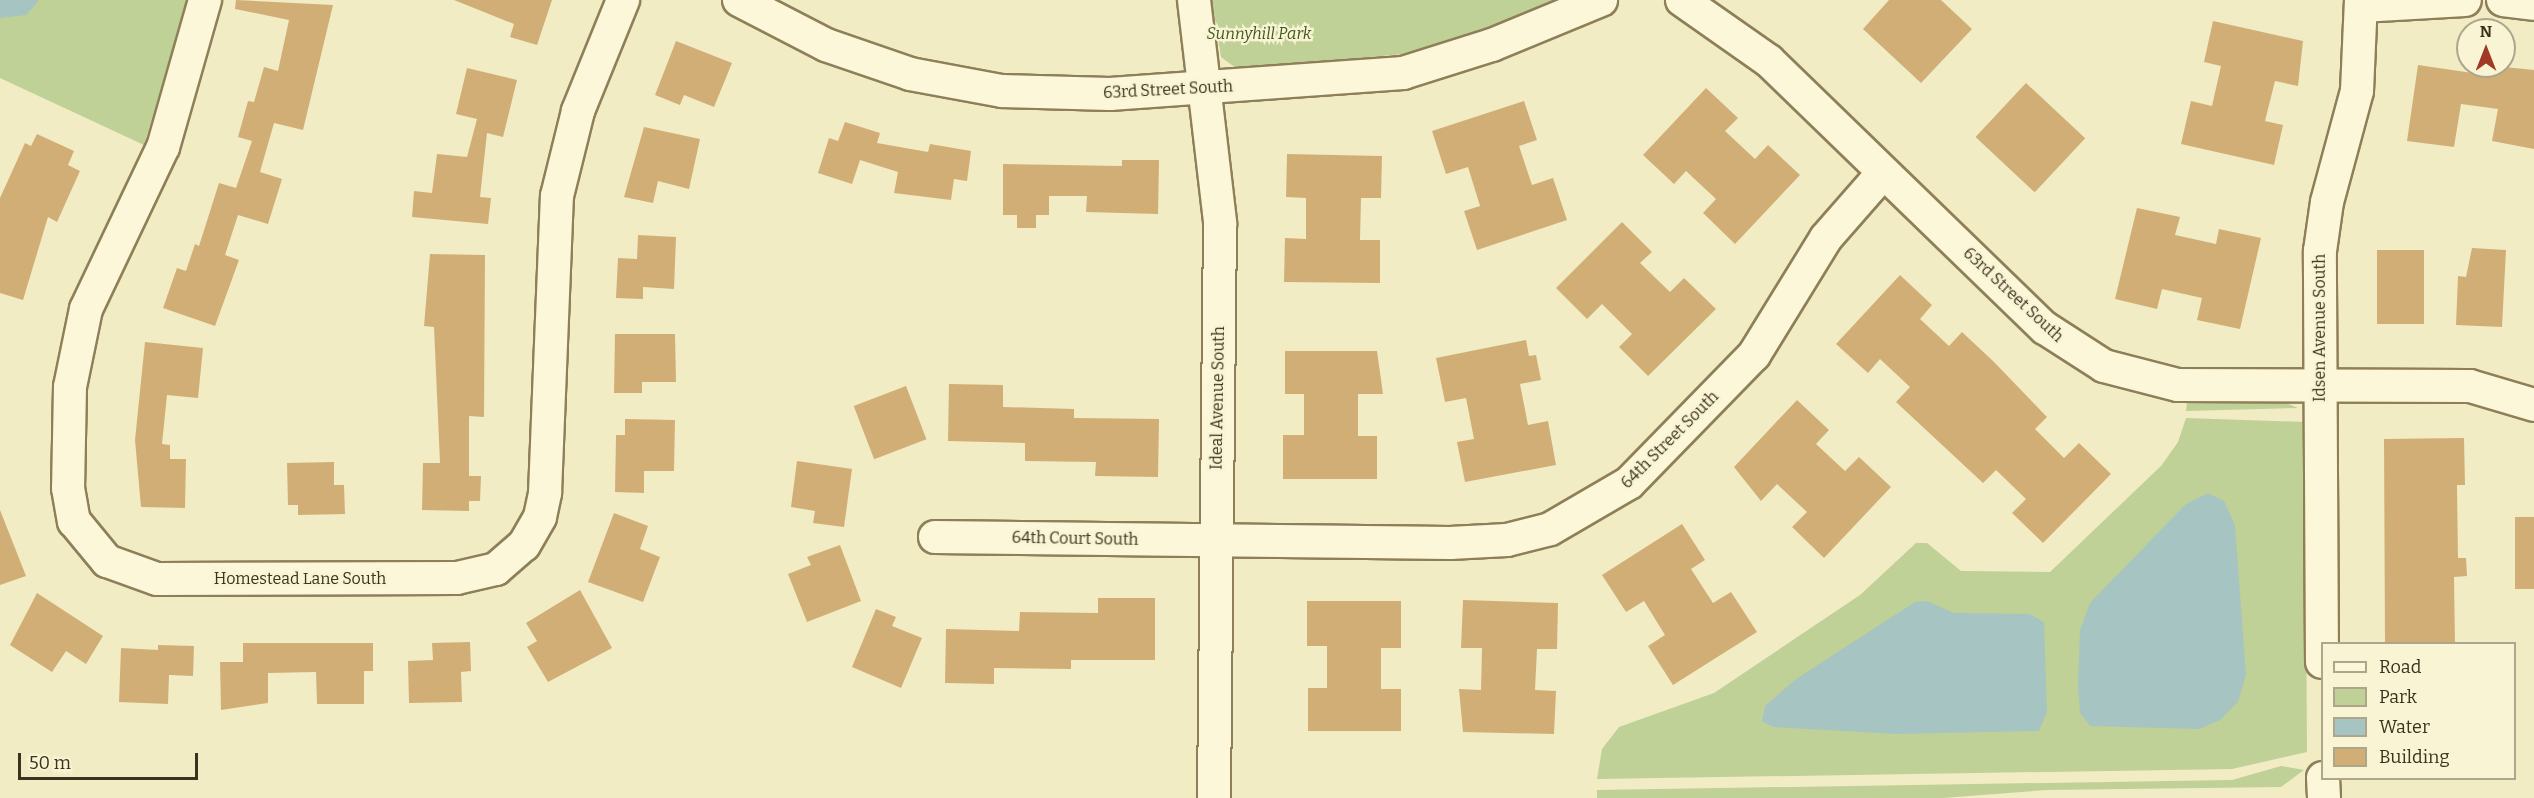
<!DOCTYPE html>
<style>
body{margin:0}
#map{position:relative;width:2534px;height:798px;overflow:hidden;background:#f1ecc4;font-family:Bitter,serif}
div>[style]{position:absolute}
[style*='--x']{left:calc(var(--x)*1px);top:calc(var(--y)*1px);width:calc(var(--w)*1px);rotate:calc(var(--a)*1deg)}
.green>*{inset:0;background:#bfd196}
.water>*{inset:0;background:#a6c4c1}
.building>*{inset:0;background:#d2ae77;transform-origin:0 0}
.roads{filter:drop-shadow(2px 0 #8e7f58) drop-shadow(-2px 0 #8e7f58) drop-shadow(0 2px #8e7f58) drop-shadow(0 -2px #8e7f58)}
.minor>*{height:32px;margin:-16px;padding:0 16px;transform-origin:16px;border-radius:16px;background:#fbf7d8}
span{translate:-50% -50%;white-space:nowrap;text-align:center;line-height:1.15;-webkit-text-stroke:4.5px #f8f4d4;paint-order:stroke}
.park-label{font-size:16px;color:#425a23;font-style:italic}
.street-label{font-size:16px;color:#3c321e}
.legend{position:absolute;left:2321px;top:642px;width:195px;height:138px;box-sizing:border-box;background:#f8f4d4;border:2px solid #ada68b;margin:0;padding:8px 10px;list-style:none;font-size:18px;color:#3c321e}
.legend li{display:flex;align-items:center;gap:12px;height:30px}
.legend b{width:30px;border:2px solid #ada68b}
.north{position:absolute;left:2456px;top:18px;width:60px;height:60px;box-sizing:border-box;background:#f8f4d4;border:2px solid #ada68b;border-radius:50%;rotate:0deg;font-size:16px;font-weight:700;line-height:24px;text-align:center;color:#3c321e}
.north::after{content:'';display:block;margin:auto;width:21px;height:27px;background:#a13a24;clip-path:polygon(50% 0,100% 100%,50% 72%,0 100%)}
.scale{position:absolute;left:18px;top:753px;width:180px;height:27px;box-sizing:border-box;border:3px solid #3c321e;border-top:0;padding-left:8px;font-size:18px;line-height:21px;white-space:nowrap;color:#3c321e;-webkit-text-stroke:4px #f8f4d4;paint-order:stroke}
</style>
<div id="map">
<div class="green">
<i style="clip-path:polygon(0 0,187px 0,144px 145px,0 78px)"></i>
<i style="clip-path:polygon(1212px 0,1563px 0,1415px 53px,1237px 69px,1221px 57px)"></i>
<i style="clip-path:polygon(2187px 402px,2286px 403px,2298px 408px,2186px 411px)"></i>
<i style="clip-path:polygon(2186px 418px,2305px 422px,2307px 752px,2232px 769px,1597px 779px,1602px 749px,1619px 727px,1714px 693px,1860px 595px,1916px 543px,1927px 543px,1961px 571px,2050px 572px,2161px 466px,2178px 442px)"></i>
<i style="clip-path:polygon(2281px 766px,2304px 770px,2281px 787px,2046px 790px,1943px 798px,1597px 798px,1597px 790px,2232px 780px)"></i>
</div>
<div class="water">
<i style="clip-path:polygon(0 0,39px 0,26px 15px,0 18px)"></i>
<i style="clip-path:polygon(2208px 493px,2224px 501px,2235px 525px,2246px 675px,2238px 702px,2220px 720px,2199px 729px,2090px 726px,2080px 713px,2078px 684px,2080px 630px,2090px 603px,2186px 504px)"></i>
<i style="clip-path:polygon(1927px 601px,1954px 613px,2029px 614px,2044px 622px,2047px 712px,2039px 731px,1896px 734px,1773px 727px,1762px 721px,1765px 706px,1796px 679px,1915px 602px)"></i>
</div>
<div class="building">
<i style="clip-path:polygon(236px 0,333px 5px,303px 130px,274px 123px,260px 172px,282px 179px,268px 224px,238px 215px,225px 255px,239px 260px,215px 326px,163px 308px,177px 268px,186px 271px,195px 244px,199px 246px,219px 183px,236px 188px,252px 141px,238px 137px,248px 101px,254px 102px,264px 67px,278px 71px,289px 20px,235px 9px)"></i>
<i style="clip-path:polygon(454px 0,552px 0,537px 45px,510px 37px,514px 24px)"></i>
<i style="clip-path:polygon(1889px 0,1941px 0,1972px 29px,1921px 83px,1863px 29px)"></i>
<i style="clip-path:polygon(2213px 21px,2303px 41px,2298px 86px,2275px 81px,2265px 121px,2283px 125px,2274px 165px,2181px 144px,2191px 101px,2212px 106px,2221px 66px,2204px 62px)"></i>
<i style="clip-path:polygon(676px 41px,732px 63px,714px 107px,684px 95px,680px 105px,655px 95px)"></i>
<i style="clip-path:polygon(2418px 65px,2493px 76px,2495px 66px,2534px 70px,2534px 149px,2492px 141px,2498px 109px,2461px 104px,2454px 147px,2407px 141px)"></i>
<i style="clip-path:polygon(467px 68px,517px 80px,503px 137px,487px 133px,480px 197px,491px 198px,488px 224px,412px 217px,414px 191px,432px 193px,437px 154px,467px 157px,477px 119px,456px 114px)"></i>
<i style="left:2026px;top:83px;width:81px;height:74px;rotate:43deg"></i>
<i style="clip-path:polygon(1706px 88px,1738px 118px,1725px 131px,1755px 159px,1768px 145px,1800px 175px,1735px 244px,1703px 213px,1716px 199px,1686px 171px,1674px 184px,1643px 155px)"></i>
<i style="clip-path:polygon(1524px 101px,1537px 140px,1519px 146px,1532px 185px,1553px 178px,1567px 220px,1477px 250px,1464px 211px,1480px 206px,1468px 167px,1446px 174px,1432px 131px)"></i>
<i style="clip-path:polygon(845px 122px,880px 133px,877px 143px,928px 152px,930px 144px,971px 151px,967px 181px,954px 179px,951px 200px,894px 193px,898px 172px,860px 160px,852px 184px,818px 173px,829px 138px,838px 141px)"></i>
<i style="clip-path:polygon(644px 127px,700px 139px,689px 189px,658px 181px,653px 203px,624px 197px)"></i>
<i style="clip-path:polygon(37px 134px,74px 151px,68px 165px,80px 171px,57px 222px,48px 217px,23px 300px,0 293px,0 198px,25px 143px,31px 146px)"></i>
<i style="clip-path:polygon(1287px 154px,1382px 156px,1381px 198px,1361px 198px,1360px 240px,1380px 240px,1380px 283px,1284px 282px,1285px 238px,1306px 239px,1306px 198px,1286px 197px)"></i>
<i style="clip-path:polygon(1122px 160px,1159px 160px,1158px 214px,1086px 212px,1087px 196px,1049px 196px,1049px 215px,1036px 215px,1036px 228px,1017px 228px,1017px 215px,1003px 215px,1003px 164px,1122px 166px)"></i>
<i style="clip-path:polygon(2137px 208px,2180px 217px,2175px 235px,2216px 244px,2219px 229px,2261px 238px,2240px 329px,2197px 320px,2202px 298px,2162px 289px,2157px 309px,2115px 299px)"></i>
<i style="clip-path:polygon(1622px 222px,1652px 252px,1640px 263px,1670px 292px,1684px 278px,1716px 309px,1648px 376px,1619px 347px,1632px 334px,1602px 304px,1587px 319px,1556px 288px)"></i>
<i style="clip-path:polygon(638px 235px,676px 237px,674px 289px,643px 287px,643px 299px,616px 298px,618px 258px,637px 259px)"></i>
<i style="clip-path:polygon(2472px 248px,2506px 250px,2502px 327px,2456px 325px,2458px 276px,2466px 277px)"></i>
<i style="left:2377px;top:250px;width:47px;height:74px"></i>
<i style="clip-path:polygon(430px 254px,485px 255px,484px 417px,469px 416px,469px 476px,481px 476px,480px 501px,469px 501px,469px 511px,422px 510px,423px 463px,440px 463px,434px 327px,424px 326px)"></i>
<i style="clip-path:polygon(1900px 275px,1932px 305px,1920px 319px,1949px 346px,1962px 332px,1994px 362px,2047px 417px,2035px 429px,2064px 458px,2079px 443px,2111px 474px,2043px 543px,2012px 513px,2026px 499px,1996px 470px,1983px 483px,1896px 402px,1910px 387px,1880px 359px,1868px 373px,1836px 344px)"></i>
<i style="clip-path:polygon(615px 334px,675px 334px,676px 382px,642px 382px,642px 393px,614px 393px)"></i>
<i style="clip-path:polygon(1526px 340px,1529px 356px,1536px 355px,1541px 380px,1520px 384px,1528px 425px,1548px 421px,1556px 465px,1465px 482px,1457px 442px,1474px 439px,1466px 398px,1445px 402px,1436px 358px)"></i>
<i style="clip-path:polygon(145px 342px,203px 348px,198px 398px,167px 395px,162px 444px,170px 445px,170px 459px,186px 459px,185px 508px,141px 507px,135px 440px)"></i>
<i style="clip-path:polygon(1285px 351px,1377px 351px,1383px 394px,1358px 394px,1358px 436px,1377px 436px,1377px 479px,1283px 479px,1283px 435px,1304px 435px,1304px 394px,1285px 394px)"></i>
<i style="clip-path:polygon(949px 384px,1003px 385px,1003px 407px,1074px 409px,1074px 418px,1159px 419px,1158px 477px,1095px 476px,1096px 462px,1025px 461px,1025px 443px,948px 441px)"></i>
<i style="left:906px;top:386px;width:57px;height:56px;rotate:69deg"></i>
<i style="clip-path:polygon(1797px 400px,1829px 430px,1816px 444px,1845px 471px,1859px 457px,1891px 487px,1824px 558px,1792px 527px,1807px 512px,1777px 484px,1761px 501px,1734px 467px)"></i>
<i style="clip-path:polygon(625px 419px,675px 420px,674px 471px,644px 471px,644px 493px,615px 492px,616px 435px,625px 435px)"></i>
<i style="clip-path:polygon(2464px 438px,2465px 485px,2457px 485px,2458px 558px,2466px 558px,2467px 576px,2454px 577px,2455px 644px,2385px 644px,2384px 439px)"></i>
<i style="clip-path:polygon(797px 461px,852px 469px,844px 527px,813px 523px,815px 511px,791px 507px)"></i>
<i style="clip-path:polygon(334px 462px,334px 485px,344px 485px,345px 514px,298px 515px,298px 505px,288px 505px,287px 463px)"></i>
<i style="clip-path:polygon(0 510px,26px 576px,0 585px)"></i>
<i style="clip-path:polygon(614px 513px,648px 526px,640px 549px,660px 557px,643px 602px,588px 582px)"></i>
<i style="left:2515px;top:517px;width:19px;height:72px"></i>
<i style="clip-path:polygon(1682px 524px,1705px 560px,1691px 569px,1713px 603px,1731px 592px,1757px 632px,1673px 685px,1648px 646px,1665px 635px,1644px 601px,1626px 612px,1602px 575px)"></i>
<i style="clip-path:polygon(840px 545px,861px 601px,807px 622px,788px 574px,811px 565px,807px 557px)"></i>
<i style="clip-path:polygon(580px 590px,612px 648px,548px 682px,527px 647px,537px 641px,526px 623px)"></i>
<i style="clip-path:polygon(37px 593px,103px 636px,86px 664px,66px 651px,52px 672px,10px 645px)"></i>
<i style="clip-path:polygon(1098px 598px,1155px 598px,1155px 660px,1071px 660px,1071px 669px,994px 668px,994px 684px,945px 683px,946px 629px,1019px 631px,1020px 612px,1098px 613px)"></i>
<i style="clip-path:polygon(1463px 600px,1558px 603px,1557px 649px,1537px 649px,1535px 690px,1556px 691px,1554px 734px,1463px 732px,1459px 689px,1481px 690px,1482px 648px,1461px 648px)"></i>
<i style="clip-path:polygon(1307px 601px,1401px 601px,1401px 648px,1381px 648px,1381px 689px,1401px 689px,1401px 731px,1308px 731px,1308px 688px,1327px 688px,1327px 646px,1307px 646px)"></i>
<i style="clip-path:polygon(876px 609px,896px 617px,892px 626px,922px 638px,901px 688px,852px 667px)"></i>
<i style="clip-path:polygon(470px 642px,471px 671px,461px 672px,462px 702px,409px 703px,408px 661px,433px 660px,432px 643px)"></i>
<i style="clip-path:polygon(243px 643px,373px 643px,373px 671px,364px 671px,364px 704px,317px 704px,316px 672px,268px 673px,268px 703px,221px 710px,220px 662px,243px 662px)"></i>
<i style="clip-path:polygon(158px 645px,194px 646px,193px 676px,169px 675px,168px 704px,119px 702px,121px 648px,158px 650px)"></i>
</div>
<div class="roads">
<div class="minor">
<i style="--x:205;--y:0;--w:153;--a:105.9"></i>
<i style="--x:163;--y:147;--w:179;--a:115.4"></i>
<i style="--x:86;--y:309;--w:80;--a:101.6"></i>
<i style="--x:70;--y:387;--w:101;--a:91.1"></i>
<i style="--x:68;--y:488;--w:34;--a:80"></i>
<i style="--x:74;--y:521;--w:52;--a:50.5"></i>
<i style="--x:107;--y:561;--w:53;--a:19.8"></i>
<i style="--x:157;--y:579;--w:300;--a:-0.2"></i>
<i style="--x:457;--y:578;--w:40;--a:-13"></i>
<i style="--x:496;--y:569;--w:37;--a:-41"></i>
<i style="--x:524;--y:545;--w:32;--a:-60"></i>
<i style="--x:540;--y:517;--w:25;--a:-78"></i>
<i style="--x:545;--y:493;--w:297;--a:-87.7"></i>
<i style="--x:557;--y:196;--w:88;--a:-76.1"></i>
<i style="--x:578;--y:111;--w:120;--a:-67.9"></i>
<i style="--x:739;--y:0;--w:98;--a:27.3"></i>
<i style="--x:826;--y:45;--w:89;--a:19"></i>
<i style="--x:910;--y:74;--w:94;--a:10.5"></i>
<i style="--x:1002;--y:91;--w:108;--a:1.6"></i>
<i style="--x:1110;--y:94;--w:294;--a:-4.1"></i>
<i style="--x:1403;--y:73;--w:93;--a:-17.5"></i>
<i style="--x:1492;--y:45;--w:118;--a:-22.4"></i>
<i style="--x:1194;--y:0;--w:225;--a:83.3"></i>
<i style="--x:1220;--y:223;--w:575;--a:90.6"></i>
<i style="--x:1682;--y:0;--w:106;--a:35"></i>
<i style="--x:1769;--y:61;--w:384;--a:44.1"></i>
<i style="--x:2045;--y:328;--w:70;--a:32.8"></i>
<i style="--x:2104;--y:366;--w:76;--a:14.4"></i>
<i style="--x:2178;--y:385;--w:292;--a:0.2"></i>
<i style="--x:2470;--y:386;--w:67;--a:16.5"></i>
<i style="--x:2503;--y:0;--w:31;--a:7"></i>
<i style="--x:2361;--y:6;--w:104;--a:-3.3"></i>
<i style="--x:935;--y:537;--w:515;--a:0.67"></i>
<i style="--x:1450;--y:543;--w:57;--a:-3"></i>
<i style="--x:1507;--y:540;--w:44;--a:-14.3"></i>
<i style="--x:1550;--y:529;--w:91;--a:-30.2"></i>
<i style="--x:1629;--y:483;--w:179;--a:-45.7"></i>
<i style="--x:1754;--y:355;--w:137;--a:-58.4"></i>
<i style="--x:1826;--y:238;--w:86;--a:-48.8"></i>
<i style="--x:2322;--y:662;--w:411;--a:-90.3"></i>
<i style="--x:2320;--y:251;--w:49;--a:-81.9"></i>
<i style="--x:2327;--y:202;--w:115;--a:-74.9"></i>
<i style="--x:2357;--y:91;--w:91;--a:-87.5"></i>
<i style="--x:2323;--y:778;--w:20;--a:87"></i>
</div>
</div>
<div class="park-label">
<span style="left:1259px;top:34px">Sunnyhill Park</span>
</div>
<div class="street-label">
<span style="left:1168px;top:90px;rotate:-3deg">63rd Street South</span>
<span style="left:2013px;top:295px;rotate:43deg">63rd Street South</span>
<span style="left:2320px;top:328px;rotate:-90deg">Idsen Avenue South</span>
<span style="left:1218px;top:398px;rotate:-89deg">Ideal Avenue South</span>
<span style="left:1670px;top:440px;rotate:-45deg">64th Street South</span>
<span style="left:1075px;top:539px;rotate:1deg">64th Court South</span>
<span style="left:300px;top:579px">Homestead Lane South</span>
</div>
<ul class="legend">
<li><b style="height:8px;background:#fbf7d8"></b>Road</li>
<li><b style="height:16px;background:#bfd196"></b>Park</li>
<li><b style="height:16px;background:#a6c4c1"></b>Water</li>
<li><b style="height:16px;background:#d2ae77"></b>Building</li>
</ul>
<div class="north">N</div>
<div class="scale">50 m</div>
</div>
